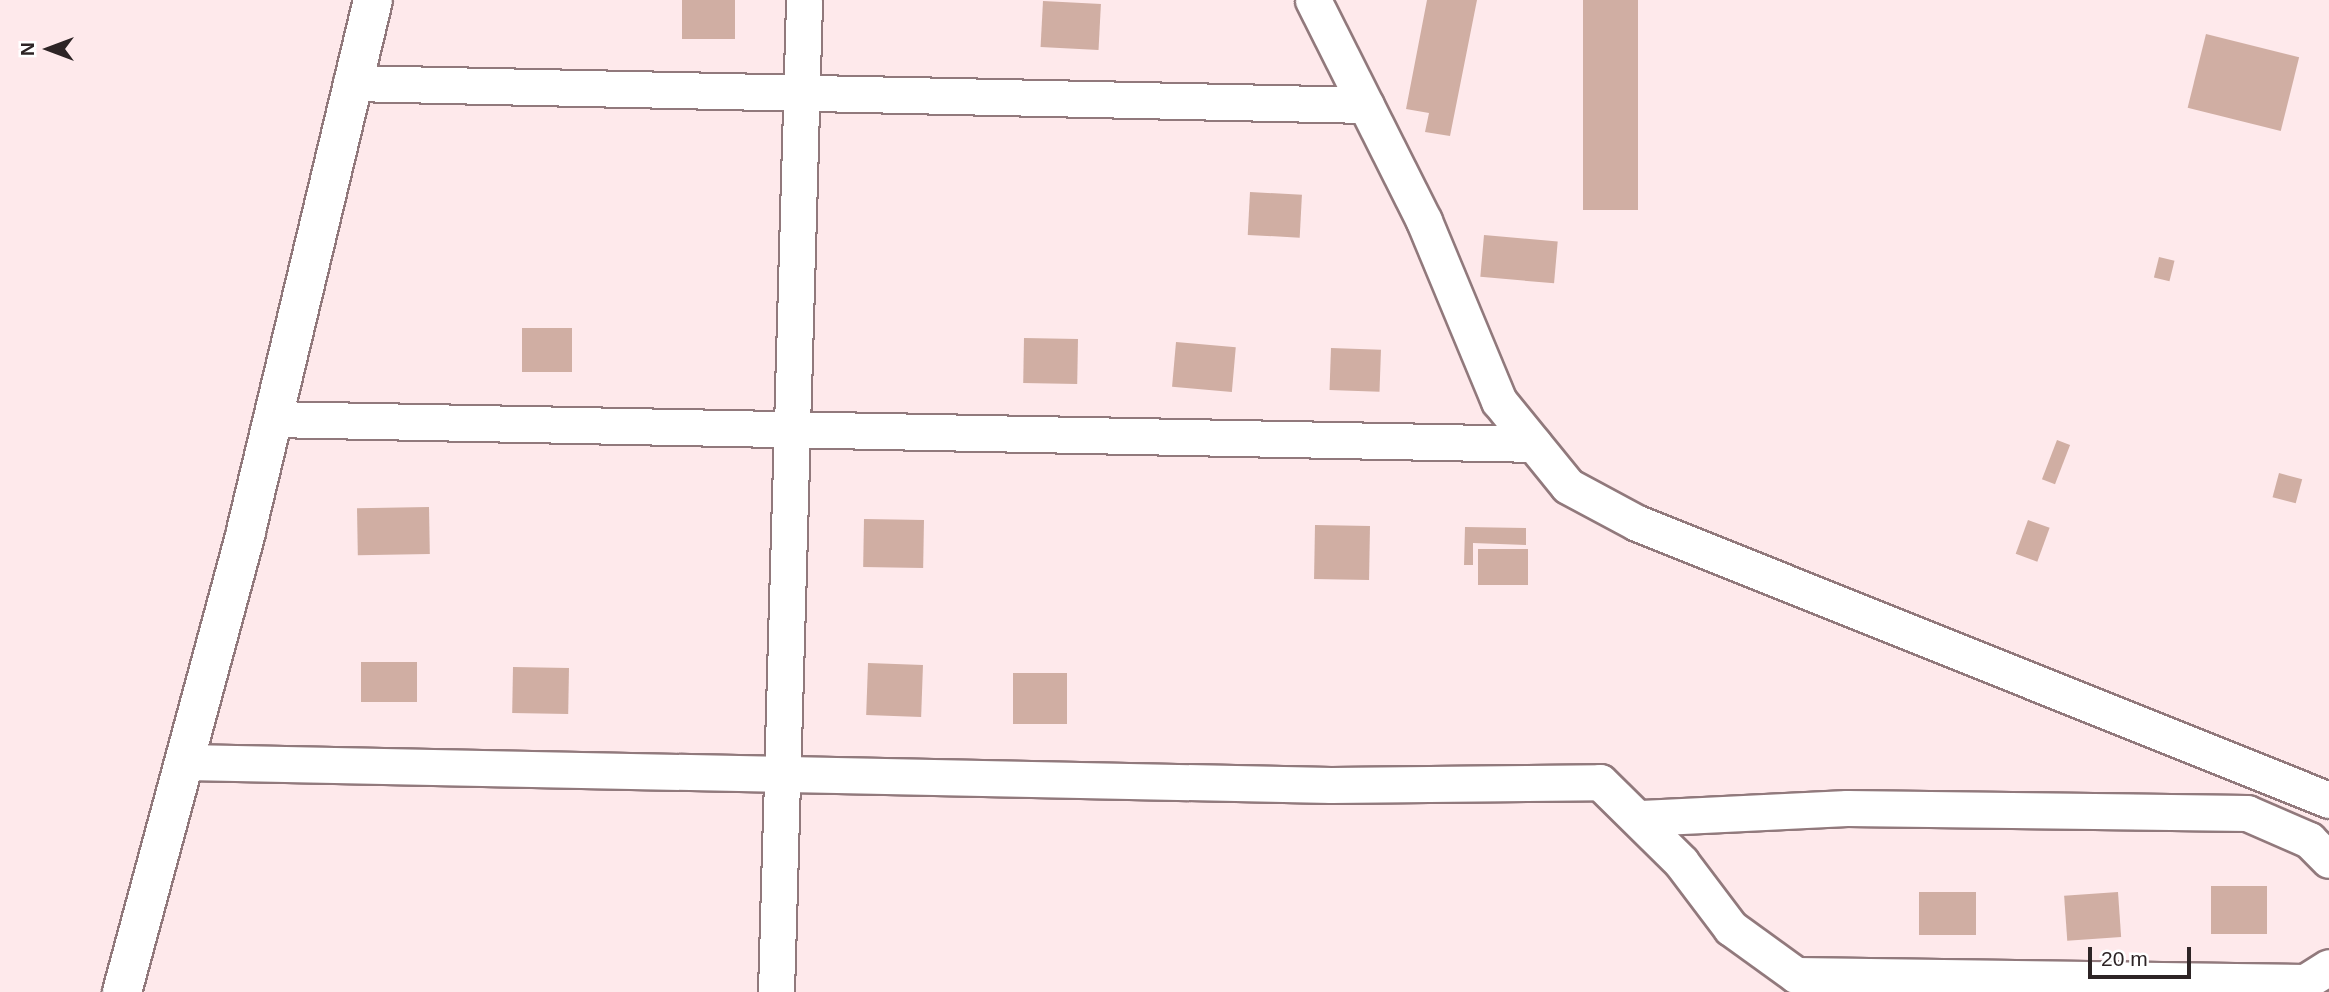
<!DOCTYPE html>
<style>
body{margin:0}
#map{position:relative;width:2329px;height:992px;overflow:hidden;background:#fee9eb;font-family:Arial,sans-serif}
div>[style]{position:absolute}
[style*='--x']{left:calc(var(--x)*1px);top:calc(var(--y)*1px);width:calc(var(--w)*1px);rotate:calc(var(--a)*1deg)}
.building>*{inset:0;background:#d0aea3;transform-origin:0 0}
.roads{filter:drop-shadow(2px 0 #91797c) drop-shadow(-2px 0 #91797c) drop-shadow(0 2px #91797c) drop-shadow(0 -2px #91797c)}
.street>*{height:35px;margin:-17.5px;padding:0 17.5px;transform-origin:17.5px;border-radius:17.5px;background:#fff}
.secondary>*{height:38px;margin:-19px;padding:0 19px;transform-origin:19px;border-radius:19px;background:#fff}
span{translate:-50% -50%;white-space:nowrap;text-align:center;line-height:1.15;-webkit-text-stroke:7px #fff;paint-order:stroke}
.north{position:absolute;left:14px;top:14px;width:70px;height:70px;-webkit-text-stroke:5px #fff;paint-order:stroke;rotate:270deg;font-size:19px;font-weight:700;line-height:28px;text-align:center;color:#2d2425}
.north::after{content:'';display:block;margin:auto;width:24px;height:32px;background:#2d2425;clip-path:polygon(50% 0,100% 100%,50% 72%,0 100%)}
.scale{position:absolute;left:2088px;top:947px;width:103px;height:32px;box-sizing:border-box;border:4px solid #2d2425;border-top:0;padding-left:9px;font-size:21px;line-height:24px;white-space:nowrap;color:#2d2425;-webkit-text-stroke:5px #fff;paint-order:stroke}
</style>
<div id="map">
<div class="building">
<i style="left:682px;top:0;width:53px;height:39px"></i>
<i style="clip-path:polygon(1427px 0,1477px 0,1450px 136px,1425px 132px,1429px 113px,1406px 109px)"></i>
<i style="left:1583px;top:0;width:55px;height:210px"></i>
<i style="left:1043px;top:1px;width:58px;height:46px;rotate:3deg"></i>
<i style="left:2206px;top:34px;width:96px;height:76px;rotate:14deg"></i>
<i style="left:1250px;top:192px;width:52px;height:43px;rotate:3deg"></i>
<i style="left:1484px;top:235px;width:74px;height:42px;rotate:5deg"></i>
<i style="left:2159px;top:257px;width:16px;height:21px;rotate:14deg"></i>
<i style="left:522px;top:328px;width:50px;height:44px"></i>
<i style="left:1024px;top:338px;width:54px;height:45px;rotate:1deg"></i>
<i style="left:1176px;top:342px;width:60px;height:45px;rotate:5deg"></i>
<i style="left:1331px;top:348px;width:50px;height:42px;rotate:2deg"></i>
<i style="left:2057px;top:440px;width:14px;height:42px;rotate:21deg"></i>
<i style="left:2279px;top:473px;width:24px;height:25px;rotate:15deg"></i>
<i style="left:429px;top:507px;width:47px;height:72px;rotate:89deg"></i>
<i style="left:864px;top:519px;width:60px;height:48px;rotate:1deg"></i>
<i style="left:2028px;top:520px;width:23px;height:36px;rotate:20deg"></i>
<i style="left:1315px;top:525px;width:55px;height:54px;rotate:1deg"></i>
<i style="clip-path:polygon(1465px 527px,1526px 528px,1526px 545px,1473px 543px,1473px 565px,1464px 565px)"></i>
<i style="left:1478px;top:549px;width:50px;height:36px"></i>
<i style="left:361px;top:662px;width:56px;height:40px"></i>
<i style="left:868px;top:663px;width:55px;height:52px;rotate:2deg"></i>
<i style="left:513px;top:667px;width:56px;height:46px;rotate:1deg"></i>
<i style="left:1013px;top:673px;width:54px;height:51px"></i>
<i style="left:2267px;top:886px;width:48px;height:56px;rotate:90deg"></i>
<i style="left:1919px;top:892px;width:57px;height:43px"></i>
<i style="left:2118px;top:892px;width:45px;height:54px;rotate:86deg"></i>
</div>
<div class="roads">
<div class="street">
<i style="--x:1313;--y:0;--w:247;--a:63.3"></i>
<i style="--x:1424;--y:221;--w:195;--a:67.4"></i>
<i style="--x:1499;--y:401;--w:109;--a:50.9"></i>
<i style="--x:1568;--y:486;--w:78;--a:28.2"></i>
<i style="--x:1637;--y:523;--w:745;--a:21.82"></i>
<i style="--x:351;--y:83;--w:1015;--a:1.24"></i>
<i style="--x:271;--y:419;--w:1263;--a:1.13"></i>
<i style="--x:186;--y:762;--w:1145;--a:1.15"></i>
<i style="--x:1331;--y:785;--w:269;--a:-0.6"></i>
<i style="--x:1600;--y:782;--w:114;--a:44.6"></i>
<i style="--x:1681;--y:862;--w:83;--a:52.9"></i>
<i style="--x:1731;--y:928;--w:80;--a:35.9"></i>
<i style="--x:1796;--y:975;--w:509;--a:0.79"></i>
<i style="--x:2305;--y:982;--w:28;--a:-32"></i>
<i style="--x:1641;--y:818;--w:206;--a:-2.8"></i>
<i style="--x:1847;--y:808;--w:400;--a:0.7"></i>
<i style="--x:2247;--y:813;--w:68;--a:23.5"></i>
<i style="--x:2309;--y:840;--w:28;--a:45"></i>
<i style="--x:776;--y:992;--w:992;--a:-88.38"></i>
</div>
<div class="secondary">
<i style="--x:122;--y:992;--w:477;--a:-74.9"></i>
<i style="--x:246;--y:531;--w:546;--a:-76.55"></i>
</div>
</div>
<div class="north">N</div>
<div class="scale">20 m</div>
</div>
